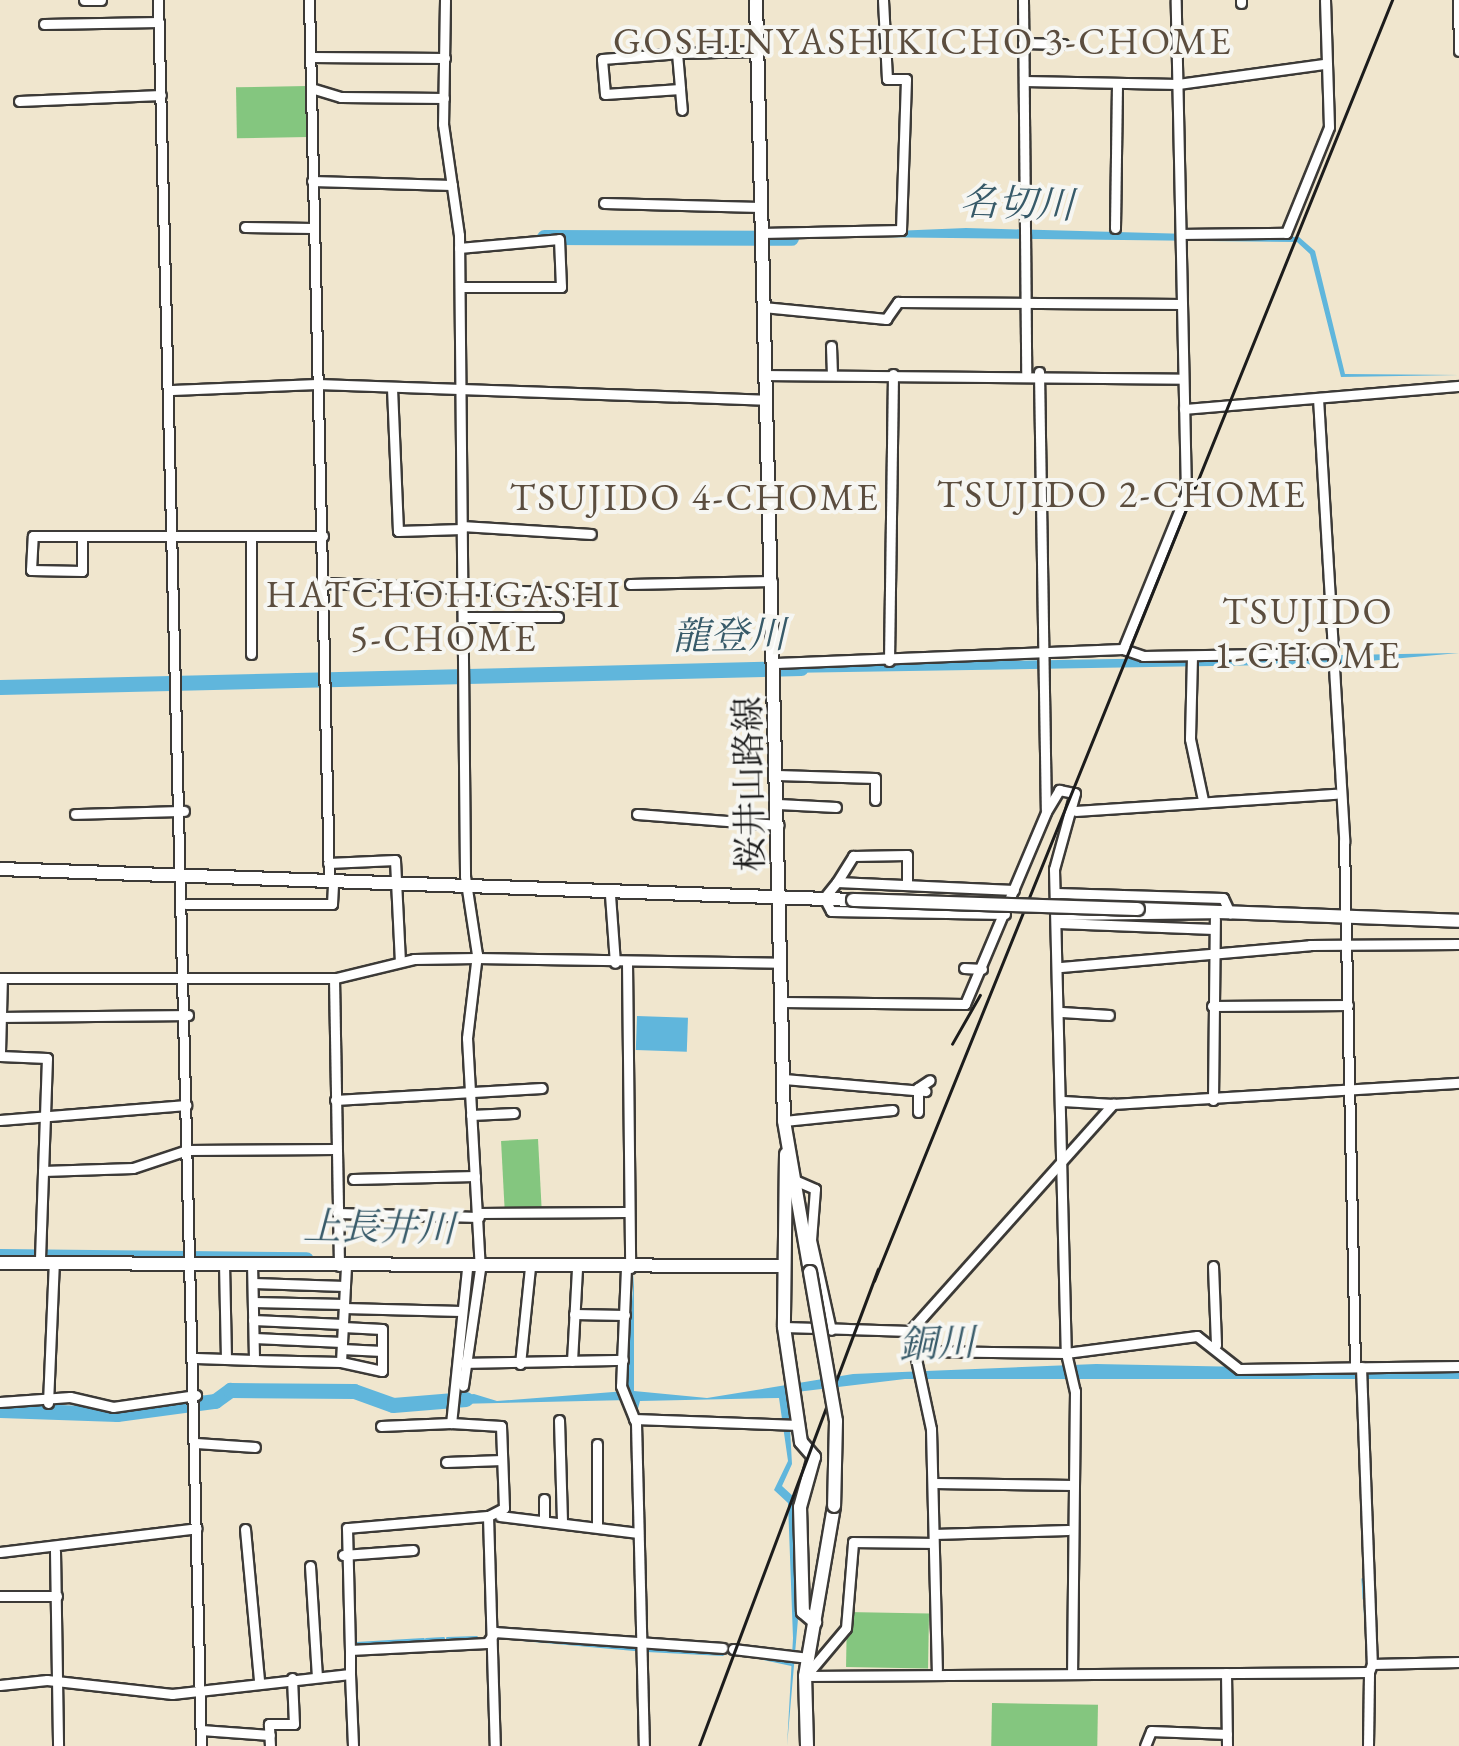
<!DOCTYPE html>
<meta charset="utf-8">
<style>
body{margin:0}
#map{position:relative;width:1459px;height:1746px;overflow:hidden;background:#f0e6ce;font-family:"EB Garamond","Noto Serif JP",serif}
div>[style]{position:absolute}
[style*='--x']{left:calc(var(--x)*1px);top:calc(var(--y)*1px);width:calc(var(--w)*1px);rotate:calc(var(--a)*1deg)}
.green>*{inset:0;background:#84c67f;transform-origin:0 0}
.water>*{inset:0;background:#60b6dc;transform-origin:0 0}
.stream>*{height:2.5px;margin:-1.25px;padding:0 1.25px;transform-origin:1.25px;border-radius:1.25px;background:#60b6dc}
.river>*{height:15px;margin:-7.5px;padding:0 7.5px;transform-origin:7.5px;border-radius:7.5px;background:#60b6dc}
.roads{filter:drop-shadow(2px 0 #3c3a37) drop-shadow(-2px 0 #3c3a37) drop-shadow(0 2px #3c3a37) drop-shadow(0 -2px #3c3a37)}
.street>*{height:9px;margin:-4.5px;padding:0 4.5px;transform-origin:4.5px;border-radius:4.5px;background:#fff}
.secondary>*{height:12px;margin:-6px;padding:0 6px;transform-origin:6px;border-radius:6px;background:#fff}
.rail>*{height:2.5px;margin:-1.25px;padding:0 1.25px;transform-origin:1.25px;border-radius:1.25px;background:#1c1c1c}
.bridges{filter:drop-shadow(2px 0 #3c3a37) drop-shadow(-2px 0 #3c3a37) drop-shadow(0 2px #3c3a37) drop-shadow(0 -2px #3c3a37)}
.secondary-bridge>*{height:12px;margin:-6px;padding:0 6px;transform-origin:6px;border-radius:6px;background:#fff}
span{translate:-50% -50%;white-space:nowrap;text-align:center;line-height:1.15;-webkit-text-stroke:8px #f6f6f2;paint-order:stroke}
.street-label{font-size:35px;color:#1c1c1c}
.neighbourhood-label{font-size:38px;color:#5b4d3e;letter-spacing:2.5px}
.water-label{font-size:38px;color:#375a69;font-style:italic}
</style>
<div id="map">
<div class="green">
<i style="left:307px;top:86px;width:51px;height:71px;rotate:89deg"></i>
<i style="left:538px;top:1139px;width:71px;height:37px;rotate:87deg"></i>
<i style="left:847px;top:1612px;width:82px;height:55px;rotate:1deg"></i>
<i style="left:992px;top:1703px;width:106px;height:43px;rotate:1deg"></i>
</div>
<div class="water">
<i style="clip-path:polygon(966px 228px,1299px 237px,1315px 251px,1345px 374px,1459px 375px,1341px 377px,1310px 254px,1297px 242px,773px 236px)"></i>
<i style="clip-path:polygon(1459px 653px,1335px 664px,784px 673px,783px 665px)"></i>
<i style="left:637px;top:1016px;width:51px;height:34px;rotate:2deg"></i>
<i style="clip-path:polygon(634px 1272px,634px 1391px,707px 1398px,853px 1374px,1096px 1364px,1459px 1371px,1459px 1379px,905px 1379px,788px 1393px,792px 1464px,782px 1486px,795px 1498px,798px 1619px,787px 1746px,793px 1638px,788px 1503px,774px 1490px,788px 1461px,779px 1398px,640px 1401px,636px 1416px,629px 1400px,456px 1404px,455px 1396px,474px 1394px,497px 1401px,626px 1391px)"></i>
</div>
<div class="stream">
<i style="--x:1363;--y:1571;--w:14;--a:-86"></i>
<i style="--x:1363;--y:1579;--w:19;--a:87"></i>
<i style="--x:1365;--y:1605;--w:23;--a:88"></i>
<i style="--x:498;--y:1637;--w:139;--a:5"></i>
<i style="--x:447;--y:1638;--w:29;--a:-2"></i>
<i style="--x:426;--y:1639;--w:17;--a:-3"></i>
<i style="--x:356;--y:1643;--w:67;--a:-3.4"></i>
<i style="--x:647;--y:1650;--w:75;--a:3.1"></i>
<i style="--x:729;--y:1654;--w:13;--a:0"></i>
<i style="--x:750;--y:1655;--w:42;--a:12.4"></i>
</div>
<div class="river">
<i style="--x:544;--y:237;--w:247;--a:0.2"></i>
<i style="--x:0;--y:687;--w:801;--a:-1.36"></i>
<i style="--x:0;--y:1256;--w:306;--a:0.6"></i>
<i style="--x:0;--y:1410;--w:117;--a:2"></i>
<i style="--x:117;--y:1414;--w:99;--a:-7.6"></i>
<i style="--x:215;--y:1401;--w:19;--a:-36"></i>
<i style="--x:230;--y:1390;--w:124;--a:0.5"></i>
<i style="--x:354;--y:1391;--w:41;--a:19.7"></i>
<i style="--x:393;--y:1405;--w:73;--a:-4.7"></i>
</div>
<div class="roads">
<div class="street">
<i style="--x:84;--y:0;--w:17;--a:0"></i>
<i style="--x:158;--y:0;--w:1747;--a:88.59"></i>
<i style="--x:309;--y:0;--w:882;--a:88.7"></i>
<i style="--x:445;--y:0;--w:124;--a:90.9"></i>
<i style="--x:443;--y:124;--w:112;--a:81.8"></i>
<i style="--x:459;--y:235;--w:641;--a:89.46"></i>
<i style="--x:465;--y:876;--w:79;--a:81.3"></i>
<i style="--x:477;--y:954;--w:85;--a:96.8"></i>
<i style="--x:467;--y:1038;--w:231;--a:86.8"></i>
<i style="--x:480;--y:1269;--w:118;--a:98.3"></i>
<i style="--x:1023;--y:0;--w:372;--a:89.5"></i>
<i style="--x:1241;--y:0;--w:3;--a:90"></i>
<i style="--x:1458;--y:0;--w:51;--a:88.9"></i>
<i style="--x:44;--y:24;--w:115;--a:-1"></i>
<i style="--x:1023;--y:43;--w:40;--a:1.4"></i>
<i style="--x:677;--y:53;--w:36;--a:85"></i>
<i style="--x:680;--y:89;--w:75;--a:176.2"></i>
<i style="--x:605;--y:94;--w:35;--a:-95"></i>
<i style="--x:602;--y:59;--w:79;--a:-4.3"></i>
<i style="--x:681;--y:53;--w:75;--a:-1.5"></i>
<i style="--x:311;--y:57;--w:134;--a:0.4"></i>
<i style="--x:1024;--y:81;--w:154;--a:1.1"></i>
<i style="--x:1178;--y:84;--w:147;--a:-7.8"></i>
<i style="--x:311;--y:88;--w:31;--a:17"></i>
<i style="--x:341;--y:97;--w:103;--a:0.6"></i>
<i style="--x:680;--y:89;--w:21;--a:85"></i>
<i style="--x:19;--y:101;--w:142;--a:-2.4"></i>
<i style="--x:312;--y:181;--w:140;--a:1.6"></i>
<i style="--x:604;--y:203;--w:156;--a:1.5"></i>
<i style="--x:245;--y:227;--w:67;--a:0.9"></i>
<i style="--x:1115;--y:228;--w:145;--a:-89.2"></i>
<i style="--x:761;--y:233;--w:140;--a:-1.2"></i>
<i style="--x:901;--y:230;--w:151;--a:-88.1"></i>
<i style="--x:906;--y:79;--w:19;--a:180"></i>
<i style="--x:887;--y:79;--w:79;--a:-92.9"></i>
<i style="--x:1182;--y:234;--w:104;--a:-0.6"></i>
<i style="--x:1286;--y:233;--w:114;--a:-67.9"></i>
<i style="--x:1329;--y:127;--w:127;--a:-91.8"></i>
<i style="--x:459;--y:248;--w:100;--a:-5.1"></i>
<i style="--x:559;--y:239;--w:48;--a:87.6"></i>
<i style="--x:561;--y:287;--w:101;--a:180"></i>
<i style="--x:763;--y:307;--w:124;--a:5.6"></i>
<i style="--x:886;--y:319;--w:21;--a:-55"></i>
<i style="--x:898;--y:302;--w:284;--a:0.4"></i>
<i style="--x:831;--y:346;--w:28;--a:88"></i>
<i style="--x:1039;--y:372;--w:437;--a:89.1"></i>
<i style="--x:765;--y:375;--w:418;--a:0.5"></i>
<i style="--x:392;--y:388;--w:143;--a:87.6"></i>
<i style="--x:398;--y:531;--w:64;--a:-1.8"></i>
<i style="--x:172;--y:390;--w:145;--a:-2.4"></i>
<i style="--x:317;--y:384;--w:448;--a:2"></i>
<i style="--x:1318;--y:398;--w:444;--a:86.6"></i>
<i style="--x:1344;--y:841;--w:526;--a:88.8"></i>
<i style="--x:1184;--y:409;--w:276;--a:-4.8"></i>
<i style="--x:462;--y:526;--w:129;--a:3.5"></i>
<i style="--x:251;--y:536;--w:118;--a:90"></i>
<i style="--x:82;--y:537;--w:34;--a:90"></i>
<i style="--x:82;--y:571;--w:51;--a:-178.9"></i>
<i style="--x:31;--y:570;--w:34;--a:-87"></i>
<i style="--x:33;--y:536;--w:290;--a:0"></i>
<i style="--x:323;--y:583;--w:273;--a:2.3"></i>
<i style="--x:630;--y:584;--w:142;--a:-1.2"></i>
<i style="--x:463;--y:617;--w:95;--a:0"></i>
<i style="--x:1123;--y:649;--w:167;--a:-67.9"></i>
<i style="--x:1186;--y:494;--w:494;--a:-91.2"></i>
<i style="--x:1192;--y:656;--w:83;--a:91.4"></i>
<i style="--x:1190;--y:739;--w:62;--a:78"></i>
<i style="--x:889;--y:661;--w:287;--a:-89.2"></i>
<i style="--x:776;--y:663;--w:347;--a:-2.3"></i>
<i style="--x:1123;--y:649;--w:21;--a:19"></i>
<i style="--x:1143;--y:656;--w:189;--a:-0.9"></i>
<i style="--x:777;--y:775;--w:98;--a:1.8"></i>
<i style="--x:875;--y:778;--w:22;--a:90"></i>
<i style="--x:778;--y:804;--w:58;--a:3"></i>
<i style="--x:1076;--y:811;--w:260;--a:-3.8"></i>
<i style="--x:75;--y:814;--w:109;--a:-1.6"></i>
<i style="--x:637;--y:814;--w:142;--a:4.4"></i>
<i style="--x:328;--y:863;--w:67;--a:-2.6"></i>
<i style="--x:395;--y:860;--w:102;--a:87.2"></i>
<i style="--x:837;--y:882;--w:31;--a:-58"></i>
<i style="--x:853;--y:856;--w:54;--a:-1.1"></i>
<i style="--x:907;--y:855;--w:30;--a:90"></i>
<i style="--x:1056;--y:893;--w:167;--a:1.7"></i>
<i style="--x:1223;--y:898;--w:17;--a:65"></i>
<i style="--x:1230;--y:913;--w:172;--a:179.3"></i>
<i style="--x:610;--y:895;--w:68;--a:85.8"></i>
<i style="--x:186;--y:904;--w:146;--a:0"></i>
<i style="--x:332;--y:904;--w:22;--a:-87"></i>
<i style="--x:1005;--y:914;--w:174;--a:-179"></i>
<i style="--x:831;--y:911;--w:15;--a:-118"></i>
<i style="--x:824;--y:898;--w:21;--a:-51"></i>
<i style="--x:837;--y:882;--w:177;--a:2.6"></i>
<i style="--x:1058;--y:923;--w:156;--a:2.2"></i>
<i style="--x:627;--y:962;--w:306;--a:89.4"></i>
<i style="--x:1061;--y:967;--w:250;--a:-5"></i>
<i style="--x:1310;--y:945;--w:149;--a:-0.4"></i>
<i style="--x:964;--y:968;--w:18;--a:3"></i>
<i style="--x:0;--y:978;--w:336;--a:0"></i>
<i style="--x:336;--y:978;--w:80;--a:-13.7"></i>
<i style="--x:414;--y:959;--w:62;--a:-0.9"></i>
<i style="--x:476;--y:958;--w:305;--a:0.9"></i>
<i style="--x:334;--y:978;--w:288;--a:89"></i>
<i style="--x:782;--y:1002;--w:183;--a:0.6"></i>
<i style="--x:965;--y:1004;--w:208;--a:-67.1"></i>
<i style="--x:1046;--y:812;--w:26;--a:-59"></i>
<i style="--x:1059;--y:790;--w:16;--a:11"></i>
<i style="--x:1075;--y:793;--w:79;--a:105.4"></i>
<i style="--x:1054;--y:869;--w:484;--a:88.6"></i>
<i style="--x:1066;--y:1353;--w:39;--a:77"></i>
<i style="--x:1075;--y:1391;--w:280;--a:90.6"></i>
<i style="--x:1212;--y:1006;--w:136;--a:-0.4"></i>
<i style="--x:1062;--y:1012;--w:47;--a:3.7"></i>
<i style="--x:3;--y:1017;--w:185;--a:-0.6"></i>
<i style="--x:0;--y:1052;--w:74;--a:-88.5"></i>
<i style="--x:0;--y:1056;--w:47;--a:2.4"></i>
<i style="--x:47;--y:1058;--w:204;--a:92"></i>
<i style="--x:784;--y:1079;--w:142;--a:4.9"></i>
<i style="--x:335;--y:1100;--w:207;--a:-3.3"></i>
<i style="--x:1213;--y:1100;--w:181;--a:-89.4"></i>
<i style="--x:1063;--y:1101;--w:50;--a:3.4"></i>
<i style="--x:918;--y:1112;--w:24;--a:-90"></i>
<i style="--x:918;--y:1088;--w:14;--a:-34"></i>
<i style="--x:471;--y:1115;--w:43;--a:-2.7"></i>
<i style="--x:0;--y:1120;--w:187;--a:-4.6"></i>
<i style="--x:784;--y:1121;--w:109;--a:-5.8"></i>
<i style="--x:43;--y:1171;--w:90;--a:-1.9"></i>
<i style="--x:133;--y:1168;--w:57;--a:-18.4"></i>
<i style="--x:187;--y:1150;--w:148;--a:-0.4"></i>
<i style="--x:353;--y:1179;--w:122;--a:-1.4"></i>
<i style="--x:792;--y:1179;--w:25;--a:23"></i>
<i style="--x:815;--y:1189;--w:51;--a:94.5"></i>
<i style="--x:811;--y:1240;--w:92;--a:77.5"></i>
<i style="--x:337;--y:1213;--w:142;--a:1.6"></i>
<i style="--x:478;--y:1213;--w:149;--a:-0.4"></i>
<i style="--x:224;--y:1263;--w:96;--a:88.8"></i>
<i style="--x:252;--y:1263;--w:97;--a:88.8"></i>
<i style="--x:254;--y:1360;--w:87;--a:1.3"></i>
<i style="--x:341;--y:1362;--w:96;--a:-87"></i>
<i style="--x:1213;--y:1266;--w:79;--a:87.8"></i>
<i style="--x:626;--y:1268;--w:118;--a:92.4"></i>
<i style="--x:621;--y:1386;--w:40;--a:68"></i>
<i style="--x:636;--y:1423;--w:323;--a:88.6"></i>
<i style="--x:467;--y:1269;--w:155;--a:95.9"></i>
<i style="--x:451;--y:1423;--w:50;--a:3.4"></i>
<i style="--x:501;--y:1426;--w:82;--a:87.9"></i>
<i style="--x:504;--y:1508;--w:18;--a:153"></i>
<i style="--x:488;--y:1516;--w:230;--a:88.3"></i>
<i style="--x:253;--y:1283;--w:92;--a:1.9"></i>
<i style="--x:253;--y:1302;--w:91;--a:1.3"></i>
<i style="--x:344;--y:1308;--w:117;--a:1.5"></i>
<i style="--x:574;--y:1314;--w:51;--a:1.1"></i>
<i style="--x:253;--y:1320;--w:90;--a:2.5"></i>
<i style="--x:784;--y:1327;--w:126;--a:1.8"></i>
<i style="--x:910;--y:1331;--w:305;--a:-48.2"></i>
<i style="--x:1113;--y:1104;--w:347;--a:-3.5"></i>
<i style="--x:910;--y:1331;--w:100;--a:77.9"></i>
<i style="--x:931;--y:1429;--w:241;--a:88.6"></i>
<i style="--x:254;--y:1338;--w:88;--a:2.6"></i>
<i style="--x:342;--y:1349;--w:40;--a:2.9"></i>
<i style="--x:918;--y:1351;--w:148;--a:0.8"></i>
<i style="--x:1066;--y:1353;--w:132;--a:-7.4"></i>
<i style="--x:1197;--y:1336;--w:53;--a:38.2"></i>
<i style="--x:1239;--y:1369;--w:220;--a:-0.8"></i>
<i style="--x:196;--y:1358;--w:58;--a:2"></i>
<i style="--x:572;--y:1361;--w:93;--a:-86.9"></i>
<i style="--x:341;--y:1362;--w:42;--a:12.4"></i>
<i style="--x:382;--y:1371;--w:42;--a:-90"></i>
<i style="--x:382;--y:1329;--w:39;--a:-177"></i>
<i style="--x:464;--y:1363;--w:159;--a:-1.1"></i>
<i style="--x:520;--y:1364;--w:97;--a:-84.1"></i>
<i style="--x:1361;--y:1367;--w:297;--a:87.9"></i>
<i style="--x:0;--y:1402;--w:70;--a:-4.1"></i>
<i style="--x:70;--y:1397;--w:44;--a:13.1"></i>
<i style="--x:113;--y:1407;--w:84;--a:-8.2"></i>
<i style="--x:48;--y:1403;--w:141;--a:-87.6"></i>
<i style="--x:634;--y:1419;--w:165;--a:2.1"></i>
<i style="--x:559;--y:1420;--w:103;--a:88.3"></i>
<i style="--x:381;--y:1426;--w:70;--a:-2.5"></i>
<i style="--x:196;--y:1443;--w:59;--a:3.9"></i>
<i style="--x:597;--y:1444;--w:83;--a:90"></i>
<i style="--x:446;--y:1462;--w:56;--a:-2"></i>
<i style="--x:934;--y:1483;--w:139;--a:0.8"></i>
<i style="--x:544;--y:1499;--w:22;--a:90"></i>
<i style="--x:500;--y:1516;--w:139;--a:7"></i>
<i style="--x:245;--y:1529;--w:153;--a:84.7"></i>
<i style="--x:934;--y:1534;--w:134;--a:-1.7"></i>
<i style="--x:55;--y:1551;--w:195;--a:89.1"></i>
<i style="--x:0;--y:1552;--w:198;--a:-6.9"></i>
<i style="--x:343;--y:1555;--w:70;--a:-4.1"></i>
<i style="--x:310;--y:1566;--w:110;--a:86.4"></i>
<i style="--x:0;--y:1596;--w:57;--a:0"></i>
<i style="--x:733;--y:1649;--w:76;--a:6.8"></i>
<i style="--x:350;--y:1651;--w:123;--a:-91.4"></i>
<i style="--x:347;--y:1528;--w:142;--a:-4.9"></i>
<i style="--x:809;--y:1672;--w:57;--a:-49.9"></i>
<i style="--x:846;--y:1628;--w:86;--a:-85.3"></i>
<i style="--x:853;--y:1542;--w:80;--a:0.7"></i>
<i style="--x:1226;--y:1673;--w:73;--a:89.2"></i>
<i style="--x:350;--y:1674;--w:72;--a:87.6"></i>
<i style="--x:805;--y:1676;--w:564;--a:-0.41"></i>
<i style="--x:1369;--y:1672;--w:9;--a:-69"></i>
<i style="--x:1372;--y:1664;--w:87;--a:-1.3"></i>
<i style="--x:0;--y:1685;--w:47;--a:-6.1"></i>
<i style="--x:47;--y:1680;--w:126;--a:6.4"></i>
<i style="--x:172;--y:1694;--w:179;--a:-6.4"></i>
<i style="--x:350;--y:1674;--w:24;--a:-90"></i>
<i style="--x:350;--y:1650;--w:137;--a:-2.9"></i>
<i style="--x:487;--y:1643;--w:14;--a:-54"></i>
<i style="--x:495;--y:1632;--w:228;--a:4"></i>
<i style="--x:201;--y:1730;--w:69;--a:4.1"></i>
<i style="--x:270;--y:1746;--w:22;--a:-93"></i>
<i style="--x:269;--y:1724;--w:25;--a:0"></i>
<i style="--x:294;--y:1724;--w:46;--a:-92.5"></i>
<i style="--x:1145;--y:1746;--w:16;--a:-68"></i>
<i style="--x:1151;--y:1731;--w:76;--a:2.3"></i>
<i style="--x:1368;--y:1746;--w:74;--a:-89.2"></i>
</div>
<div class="secondary">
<i style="--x:756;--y:0;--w:1121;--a:88.57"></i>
<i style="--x:784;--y:1121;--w:153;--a:80.2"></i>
<i style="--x:0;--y:869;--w:854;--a:2.08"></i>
<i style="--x:1138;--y:909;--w:321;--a:2.1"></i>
<i style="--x:786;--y:1154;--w:173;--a:90.7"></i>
<i style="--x:784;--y:1327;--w:116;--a:81.6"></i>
<i style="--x:801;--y:1442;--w:20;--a:49"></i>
<i style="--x:814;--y:1457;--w:52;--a:105.6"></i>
<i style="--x:800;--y:1507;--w:105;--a:88.4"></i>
<i style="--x:803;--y:1612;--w:16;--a:40"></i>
<i style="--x:0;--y:1263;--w:781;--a:0.22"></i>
<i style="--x:807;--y:1746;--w:70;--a:-91.6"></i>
<i style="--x:805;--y:1676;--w:172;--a:-80.3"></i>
</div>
</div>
<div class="rail">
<i style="--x:952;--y:1044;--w:56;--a:-60.3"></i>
<i style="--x:874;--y:1281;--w:1382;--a:-67.98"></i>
<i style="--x:699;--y:1746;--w:509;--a:-69.43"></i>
</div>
<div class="bridges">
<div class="secondary-bridge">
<i style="--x:853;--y:900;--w:285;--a:1.8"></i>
<i style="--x:810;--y:1272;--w:151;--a:80.1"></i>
<i style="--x:836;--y:1421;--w:85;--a:91.3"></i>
</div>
</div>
<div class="street-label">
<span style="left:749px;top:784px;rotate:-91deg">桜井山路線</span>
</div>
<div class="neighbourhood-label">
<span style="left:923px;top:41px">GOSHINYASHIKICHO 3-CHOME</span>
<span style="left:1122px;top:494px">TSUJIDO 2-CHOME</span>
<span style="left:695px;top:497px">TSUJIDO 4-CHOME</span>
<span style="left:444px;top:616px">HATCHOHIGASHI<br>5-CHOME</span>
<span style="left:1308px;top:633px">TSUJIDO<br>1-CHOME</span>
</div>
<div class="water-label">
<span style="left:1017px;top:203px;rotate:2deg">名切川</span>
<span style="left:729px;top:635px;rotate:-1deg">龍登川</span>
<span style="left:379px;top:1227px;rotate:1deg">上長井川</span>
<span style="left:937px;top:1343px;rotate:-2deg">銅川</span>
</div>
</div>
